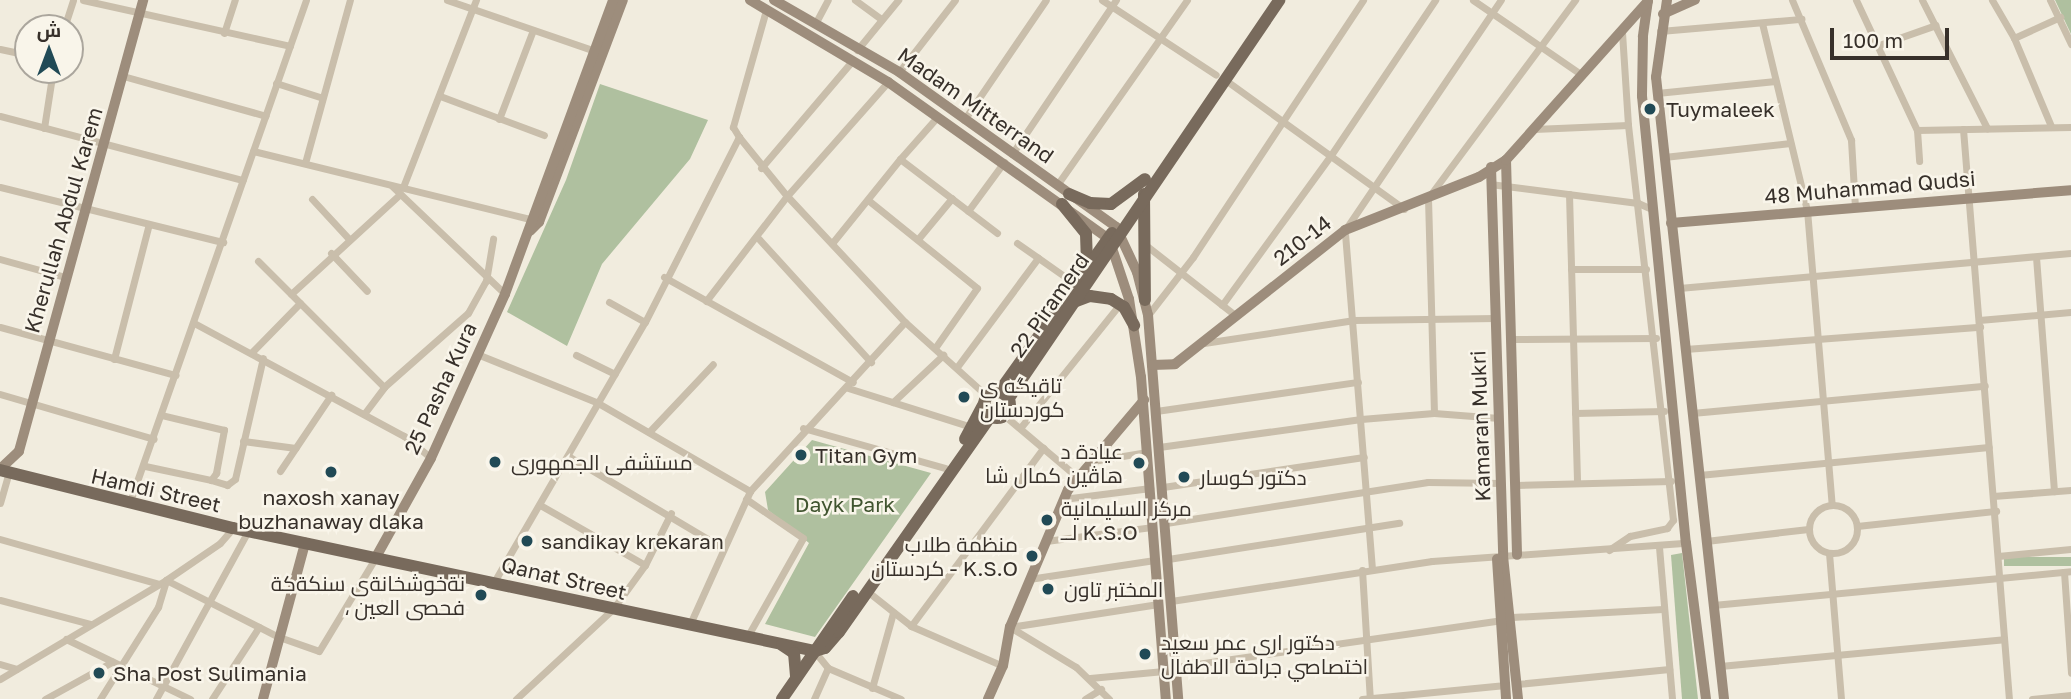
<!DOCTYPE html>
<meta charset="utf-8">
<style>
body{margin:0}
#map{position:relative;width:2071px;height:699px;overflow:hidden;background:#f1ecde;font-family:"Golos Text",Cairo,sans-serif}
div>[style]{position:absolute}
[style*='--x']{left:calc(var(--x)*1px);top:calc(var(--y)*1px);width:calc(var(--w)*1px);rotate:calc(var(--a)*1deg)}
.green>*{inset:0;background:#afc09f;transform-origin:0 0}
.street>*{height:7px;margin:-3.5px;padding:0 3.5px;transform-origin:3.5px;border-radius:3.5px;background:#c9beab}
.street>.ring{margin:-3.5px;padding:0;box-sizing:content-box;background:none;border:7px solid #c9beab;border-radius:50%}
.secondary>*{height:10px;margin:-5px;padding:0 5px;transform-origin:5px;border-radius:5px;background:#9d8d7c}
.primary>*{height:12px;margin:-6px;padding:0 6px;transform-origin:6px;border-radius:6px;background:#786a5c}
.primary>.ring{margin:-6px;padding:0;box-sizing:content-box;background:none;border:12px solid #786a5c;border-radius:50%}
.dots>*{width:19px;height:19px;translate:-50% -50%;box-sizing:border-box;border:4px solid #f9f5ea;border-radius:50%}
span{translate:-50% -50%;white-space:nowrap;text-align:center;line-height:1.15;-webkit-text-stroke:5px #f9f5ea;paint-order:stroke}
.street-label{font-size:21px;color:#37302a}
.poi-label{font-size:21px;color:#37302a}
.left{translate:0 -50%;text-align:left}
.right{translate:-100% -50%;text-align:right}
.park-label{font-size:21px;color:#40542f}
.north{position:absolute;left:14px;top:14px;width:70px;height:70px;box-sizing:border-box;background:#f9f5ea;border:2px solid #aba69d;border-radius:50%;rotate:0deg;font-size:19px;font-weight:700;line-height:28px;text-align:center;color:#37302a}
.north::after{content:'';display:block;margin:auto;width:24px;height:32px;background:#214a56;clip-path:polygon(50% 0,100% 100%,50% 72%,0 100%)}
.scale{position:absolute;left:1830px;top:28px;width:119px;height:32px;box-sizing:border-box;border:4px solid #37302a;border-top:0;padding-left:9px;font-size:21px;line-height:24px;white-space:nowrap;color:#37302a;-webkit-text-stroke:5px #f9f5ea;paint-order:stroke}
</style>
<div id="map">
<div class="green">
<i style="clip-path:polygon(2055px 0,2071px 0,2071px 34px)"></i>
<i style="clip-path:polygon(600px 84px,708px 120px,690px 159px,602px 264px,567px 346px,507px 312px,566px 180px)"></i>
<i style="clip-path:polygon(812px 440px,931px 473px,815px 637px,765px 624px,809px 543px,768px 510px,765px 492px)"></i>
<i style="clip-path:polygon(1682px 553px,1698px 699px,1682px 699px,1671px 555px)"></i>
<i style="left:2071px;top:557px;width:9px;height:67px;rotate:90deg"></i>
</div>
<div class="street">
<i style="--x:83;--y:0;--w:212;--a:12.5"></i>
<i style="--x:447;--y:0;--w:157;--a:19"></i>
<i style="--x:855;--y:0;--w:32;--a:36"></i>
<i style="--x:1102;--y:0;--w:136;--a:33.3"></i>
<i style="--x:1473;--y:0;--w:132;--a:34.5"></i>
<i style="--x:1792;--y:0;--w:152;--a:67.1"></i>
<i style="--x:1851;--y:140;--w:67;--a:86.6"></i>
<i style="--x:1856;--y:0;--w:144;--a:64.9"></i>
<i style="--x:1917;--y:130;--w:31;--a:86"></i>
<i style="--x:1922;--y:0;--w:144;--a:63.1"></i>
<i style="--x:1992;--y:0;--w:44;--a:59.9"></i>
<i style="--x:2014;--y:38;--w:95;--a:67.2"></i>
<i style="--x:2050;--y:0;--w:49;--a:64.5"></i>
<i style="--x:766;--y:10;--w:122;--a:105.8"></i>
<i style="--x:733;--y:127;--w:12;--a:59"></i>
<i style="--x:739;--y:137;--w:76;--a:50.9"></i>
<i style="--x:787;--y:196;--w:173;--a:46.9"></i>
<i style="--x:905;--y:322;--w:110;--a:42.1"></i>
<i style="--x:1762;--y:23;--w:192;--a:76.5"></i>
<i style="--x:1807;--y:210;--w:296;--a:85.2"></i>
<i style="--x:815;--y:24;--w:27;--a:-62"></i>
<i style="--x:64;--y:28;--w:29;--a:-72"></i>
<i style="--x:1660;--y:31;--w:142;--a:-4.9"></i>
<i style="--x:224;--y:33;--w:35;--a:-72"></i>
<i style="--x:2014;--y:38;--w:51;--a:-24.5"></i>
<i style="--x:1879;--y:45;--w:60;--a:-19.3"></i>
<i style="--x:0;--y:49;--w:29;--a:12"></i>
<i style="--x:857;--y:50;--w:65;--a:-50.6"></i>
<i style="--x:899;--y:72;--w:91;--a:-52.1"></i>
<i style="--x:123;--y:76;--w:148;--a:15.6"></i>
<i style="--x:1224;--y:79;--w:222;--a:35.8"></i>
<i style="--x:276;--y:83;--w:46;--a:17.7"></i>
<i style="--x:1657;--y:93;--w:119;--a:-5.8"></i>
<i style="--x:440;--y:96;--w:111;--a:20.6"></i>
<i style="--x:0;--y:116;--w:251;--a:14.8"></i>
<i style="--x:499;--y:119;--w:95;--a:-69.1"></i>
<i style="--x:964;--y:120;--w:145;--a:-55.7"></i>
<i style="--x:44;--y:128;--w:59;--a:-81.2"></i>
<i style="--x:1534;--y:129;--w:94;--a:-2.4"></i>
<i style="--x:1963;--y:129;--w:572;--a:85.39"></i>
<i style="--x:1917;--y:130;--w:154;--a:-1.1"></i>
<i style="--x:253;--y:151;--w:285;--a:13.8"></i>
<i style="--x:1012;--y:154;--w:186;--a:-56"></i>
<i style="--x:1664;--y:157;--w:127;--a:-6.3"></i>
<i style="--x:900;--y:159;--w:57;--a:-48.5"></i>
<i style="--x:305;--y:163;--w:169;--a:-74.6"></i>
<i style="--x:761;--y:168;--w:142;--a:-49.6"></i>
<i style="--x:1490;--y:184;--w:149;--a:7.3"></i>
<i style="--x:1638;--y:203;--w:17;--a:24"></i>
<i style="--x:1057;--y:185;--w:226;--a:-54.9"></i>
<i style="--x:392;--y:186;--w:156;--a:43.7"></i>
<i style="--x:0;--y:187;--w:230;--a:13.9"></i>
<i style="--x:403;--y:187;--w:201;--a:-68.7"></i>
<i style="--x:1569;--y:194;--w:289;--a:88.4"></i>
<i style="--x:312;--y:199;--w:53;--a:47.3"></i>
<i style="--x:868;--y:200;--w:140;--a:38.9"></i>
<i style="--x:977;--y:288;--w:73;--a:125"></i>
<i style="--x:968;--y:211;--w:61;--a:-53.7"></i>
<i style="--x:758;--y:238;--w:168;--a:47.7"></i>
<i style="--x:918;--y:239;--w:53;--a:-50.3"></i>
<i style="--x:833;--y:242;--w:107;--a:-51.1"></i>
<i style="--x:900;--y:159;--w:122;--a:37.3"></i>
<i style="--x:1017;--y:243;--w:70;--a:35.1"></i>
<i style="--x:1143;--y:243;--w:118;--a:38.1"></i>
<i style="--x:331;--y:253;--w:52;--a:46.5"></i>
<i style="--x:2036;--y:257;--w:235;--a:85.6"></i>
<i style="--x:0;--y:259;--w:67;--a:15.5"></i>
<i style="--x:258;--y:261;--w:178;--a:45"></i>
<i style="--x:1571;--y:269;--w:75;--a:0"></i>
<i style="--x:664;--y:277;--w:216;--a:29.1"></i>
<i style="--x:1679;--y:288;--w:394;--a:-5.1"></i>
<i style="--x:291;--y:294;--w:148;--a:-42.5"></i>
<i style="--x:706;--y:301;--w:133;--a:-52.4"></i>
<i style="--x:787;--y:196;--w:152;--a:-48.5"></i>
<i style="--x:609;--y:302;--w:41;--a:29.1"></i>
<i style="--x:1222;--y:305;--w:185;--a:-54"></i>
<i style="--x:1331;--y:155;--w:187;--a:-56.1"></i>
<i style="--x:1148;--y:315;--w:73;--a:-52.2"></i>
<i style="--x:1193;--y:257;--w:308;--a:-56.5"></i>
<i style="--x:1979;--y:320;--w:92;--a:-5"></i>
<i style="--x:194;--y:323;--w:238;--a:28.3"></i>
<i style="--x:404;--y:436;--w:35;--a:39"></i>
<i style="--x:0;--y:327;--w:182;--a:15.3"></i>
<i style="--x:1511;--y:339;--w:145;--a:-0.4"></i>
<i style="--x:1204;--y:343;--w:152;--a:-8.7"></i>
<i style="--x:1354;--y:320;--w:142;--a:-0.8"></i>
<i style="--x:1685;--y:349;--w:296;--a:-4.3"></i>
<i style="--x:251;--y:353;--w:70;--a:-45.6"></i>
<i style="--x:477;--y:354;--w:131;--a:22"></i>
<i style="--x:598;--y:403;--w:176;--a:30.1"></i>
<i style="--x:576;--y:355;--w:43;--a:26"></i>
<i style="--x:114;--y:359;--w:139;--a:-75.5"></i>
<i style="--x:957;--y:367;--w:136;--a:-53.4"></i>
<i style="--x:848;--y:388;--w:130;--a:17.5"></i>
<i style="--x:0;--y:394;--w:160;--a:16.3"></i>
<i style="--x:893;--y:402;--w:69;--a:-43.2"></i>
<i style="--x:1156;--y:411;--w:204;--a:-8.2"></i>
<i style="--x:1434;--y:413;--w:215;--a:-91.6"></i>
<i style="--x:1428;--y:198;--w:247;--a:-53.4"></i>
<i style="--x:1575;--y:413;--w:89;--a:-1.3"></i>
<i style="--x:1692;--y:413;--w:294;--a:-5.3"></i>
<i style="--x:364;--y:414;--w:34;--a:-53"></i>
<i style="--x:384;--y:387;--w:112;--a:-41.4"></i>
<i style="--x:468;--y:313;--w:37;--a:-61"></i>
<i style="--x:486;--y:281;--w:43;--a:-80.5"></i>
<i style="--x:1005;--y:416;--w:93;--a:40.2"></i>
<i style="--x:1021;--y:427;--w:158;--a:-51.2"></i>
<i style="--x:803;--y:428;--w:148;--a:15.7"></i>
<i style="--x:649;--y:432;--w:93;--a:-46.7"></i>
<i style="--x:243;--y:441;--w:53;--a:7.5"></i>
<i style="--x:1159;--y:447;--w:204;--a:-7.9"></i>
<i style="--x:1361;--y:419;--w:73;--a:-4.7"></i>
<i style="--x:1434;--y:413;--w:65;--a:4.4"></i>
<i style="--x:568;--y:456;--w:180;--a:30.7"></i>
<i style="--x:1093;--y:461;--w:55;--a:-9.5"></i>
<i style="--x:145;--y:466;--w:67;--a:12"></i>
<i style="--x:211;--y:480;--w:9;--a:-54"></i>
<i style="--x:216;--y:473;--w:44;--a:-79.5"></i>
<i style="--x:224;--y:430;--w:65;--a:-166.6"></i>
<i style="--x:280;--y:471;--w:92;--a:-56.1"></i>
<i style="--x:1699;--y:475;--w:291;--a:-5.5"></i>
<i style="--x:211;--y:480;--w:17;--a:17"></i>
<i style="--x:227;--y:485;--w:10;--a:-37"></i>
<i style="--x:235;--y:479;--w:124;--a:-77"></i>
<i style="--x:1515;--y:485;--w:156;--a:-1.5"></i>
<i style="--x:1163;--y:487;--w:203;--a:-8.5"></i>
<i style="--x:1993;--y:496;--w:78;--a:-4.4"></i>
<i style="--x:746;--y:499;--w:69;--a:34.4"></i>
<i style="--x:803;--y:538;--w:110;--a:119.4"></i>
<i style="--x:1063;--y:499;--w:88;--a:-7.2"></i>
<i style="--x:0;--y:503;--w:32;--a:-74"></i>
<i style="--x:129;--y:504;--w:534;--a:-70.65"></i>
<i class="ring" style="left:1809px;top:505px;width:41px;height:41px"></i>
<i style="--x:540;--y:505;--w:121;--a:29.7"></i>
<i style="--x:1166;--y:523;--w:265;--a:-8.9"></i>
<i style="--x:1428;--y:482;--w:73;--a:0.8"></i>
<i style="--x:1857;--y:526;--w:140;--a:-6.2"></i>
<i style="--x:0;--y:539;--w:165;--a:15.8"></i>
<i style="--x:1046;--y:541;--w:108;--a:-7.5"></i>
<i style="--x:1706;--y:541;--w:103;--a:-6.7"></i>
<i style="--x:1659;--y:547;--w:153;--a:85.1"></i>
<i style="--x:1609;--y:550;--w:25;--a:-34"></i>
<i style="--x:1630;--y:536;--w:38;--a:-12"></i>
<i style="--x:1667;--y:528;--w:10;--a:-53"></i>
<i style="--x:1673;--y:520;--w:398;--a:-96.5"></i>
<i style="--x:1628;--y:125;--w:94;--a:-93.7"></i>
<i style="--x:1829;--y:553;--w:146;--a:85.3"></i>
<i style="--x:1998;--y:556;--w:73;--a:-5.5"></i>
<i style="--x:1168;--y:559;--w:234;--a:-8.9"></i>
<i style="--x:1372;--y:569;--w:340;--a:-94.6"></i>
<i style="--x:1345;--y:230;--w:278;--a:-55.9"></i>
<i style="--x:1362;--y:570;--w:129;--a:86.5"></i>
<i style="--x:2064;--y:572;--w:101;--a:86"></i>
<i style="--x:1029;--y:579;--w:127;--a:-8.6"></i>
<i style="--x:494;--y:582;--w:301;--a:-59.9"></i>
<i style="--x:645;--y:322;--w:208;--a:-63.1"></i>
<i style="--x:867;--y:591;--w:56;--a:38.5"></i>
<i style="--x:911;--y:626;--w:100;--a:23.5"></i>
<i style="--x:0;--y:600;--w:94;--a:14.8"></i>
<i style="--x:1171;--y:601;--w:264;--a:-8.7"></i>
<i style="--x:1432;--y:561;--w:255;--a:-4.1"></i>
<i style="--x:1713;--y:605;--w:360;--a:-5.4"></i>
<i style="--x:1512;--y:617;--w:151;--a:-3"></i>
<i style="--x:690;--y:624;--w:146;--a:-65.7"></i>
<i style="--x:750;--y:491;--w:229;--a:-47.5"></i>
<i style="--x:911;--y:626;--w:222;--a:-53.4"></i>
<i style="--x:1010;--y:627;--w:150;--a:-8.8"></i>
<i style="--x:1010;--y:627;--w:77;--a:31.2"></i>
<i style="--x:1076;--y:667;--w:46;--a:44.1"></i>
<i style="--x:66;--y:639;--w:138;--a:25.8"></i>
<i style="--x:815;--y:652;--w:21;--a:51"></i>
<i style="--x:828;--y:668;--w:79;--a:23"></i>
<i style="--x:0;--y:664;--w:17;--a:17"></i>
<i style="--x:1720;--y:666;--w:285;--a:-5.4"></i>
<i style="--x:1176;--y:667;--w:328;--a:-8.2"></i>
<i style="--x:1090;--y:678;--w:74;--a:-5.4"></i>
<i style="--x:0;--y:679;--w:193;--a:-30.8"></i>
<i style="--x:166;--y:580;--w:65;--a:-34.4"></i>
<i style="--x:220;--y:543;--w:20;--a:-49"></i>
<i style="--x:1517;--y:684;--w:153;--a:-5.6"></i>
<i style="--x:872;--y:688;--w:78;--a:-74.4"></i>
<i style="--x:45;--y:699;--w:77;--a:-28.9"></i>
<i style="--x:100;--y:699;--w:109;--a:-57.8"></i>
<i style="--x:158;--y:607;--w:28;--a:-73"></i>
<i style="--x:166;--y:580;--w:127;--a:26.8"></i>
<i style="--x:279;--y:637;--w:42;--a:19.3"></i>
<i style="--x:319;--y:651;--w:110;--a:-58.8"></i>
<i style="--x:156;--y:699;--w:192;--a:-61.3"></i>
<i style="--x:212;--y:699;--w:86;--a:-56.9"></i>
<i style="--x:516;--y:699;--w:132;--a:-42.9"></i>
<i style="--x:613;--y:609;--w:54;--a:-54"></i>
<i style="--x:645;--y:565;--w:58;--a:-63.4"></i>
<i style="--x:814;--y:699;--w:34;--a:-66"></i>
<i style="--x:1085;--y:699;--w:19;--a:-32"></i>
<i style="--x:1362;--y:699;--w:144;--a:-5.6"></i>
<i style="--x:2032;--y:699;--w:39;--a:-6"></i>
</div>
<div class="secondary">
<i style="--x:750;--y:0;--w:161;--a:30.7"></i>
<i style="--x:888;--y:82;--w:271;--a:35.4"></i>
<i style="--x:1109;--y:239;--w:63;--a:71.6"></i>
<i style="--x:1129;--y:299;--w:79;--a:81.3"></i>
<i style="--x:1141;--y:377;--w:323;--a:85.6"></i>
<i style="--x:774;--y:0;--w:144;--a:29.9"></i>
<i style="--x:899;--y:72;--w:267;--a:35.5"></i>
<i style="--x:1116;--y:227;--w:50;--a:65"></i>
<i style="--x:1137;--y:272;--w:44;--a:75.7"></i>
<i style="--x:1148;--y:315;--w:385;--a:85.5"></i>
<i style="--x:1648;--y:0;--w:37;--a:98"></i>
<i style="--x:1643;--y:37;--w:59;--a:91"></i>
<i style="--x:1642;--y:96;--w:449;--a:84.4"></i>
<i style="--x:1686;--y:543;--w:157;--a:82.7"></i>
<i style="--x:1667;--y:0;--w:78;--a:98.1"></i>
<i style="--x:1656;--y:77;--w:626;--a:83.76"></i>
<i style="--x:1663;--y:14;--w:35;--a:-24"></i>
<i style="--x:1506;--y:160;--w:395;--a:88.4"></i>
<i style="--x:1491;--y:167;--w:389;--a:88.2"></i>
<i style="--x:1503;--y:556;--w:144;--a:84"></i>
<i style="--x:1671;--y:223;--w:401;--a:-4.7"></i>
<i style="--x:530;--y:231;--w:13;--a:-45"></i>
<i style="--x:539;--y:222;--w:237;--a:-69.3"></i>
<i style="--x:1152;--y:365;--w:23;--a:-2"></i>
<i style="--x:1175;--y:364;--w:216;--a:-38.2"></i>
<i style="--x:1345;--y:230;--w:144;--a:-21.6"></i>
<i style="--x:1479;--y:177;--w:32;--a:-32"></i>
<i style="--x:1506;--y:160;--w:213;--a:-48.2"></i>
<i style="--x:0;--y:469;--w:26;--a:-43"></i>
<i style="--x:19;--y:451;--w:468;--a:-74.6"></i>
<i style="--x:376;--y:557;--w:113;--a:-60.9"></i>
<i style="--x:431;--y:458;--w:180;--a:-65.7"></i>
<i style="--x:505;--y:294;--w:313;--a:-69.8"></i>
<i style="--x:1497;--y:559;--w:140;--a:86.3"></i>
<i style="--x:263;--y:699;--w:162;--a:-74.9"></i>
<i style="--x:988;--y:699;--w:36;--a:-66"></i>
<i style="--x:1003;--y:666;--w:40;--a:-80"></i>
<i style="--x:1010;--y:627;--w:149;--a:-67.1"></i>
<i style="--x:1068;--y:490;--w:118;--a:-49.8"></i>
</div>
<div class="primary">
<i style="--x:1069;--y:194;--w:23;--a:23"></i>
<i style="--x:1090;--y:203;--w:21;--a:3"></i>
<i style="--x:1111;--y:204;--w:42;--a:-36.3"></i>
<i style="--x:1144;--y:194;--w:106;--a:89.5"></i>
<i style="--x:1062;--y:204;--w:38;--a:51"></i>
<i style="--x:1086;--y:234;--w:30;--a:88"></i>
<i style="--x:1074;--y:302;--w:17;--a:-21"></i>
<i style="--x:1090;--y:296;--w:21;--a:8"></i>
<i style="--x:1111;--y:299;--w:15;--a:32"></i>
<i style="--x:1124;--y:307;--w:21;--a:61"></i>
<i class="ring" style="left:984px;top:392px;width:14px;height:14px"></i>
<i style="--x:999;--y:392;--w:195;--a:-54.6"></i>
<i style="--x:1009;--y:398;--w:481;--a:-55.8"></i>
<i style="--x:965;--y:439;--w:38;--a:-62"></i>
<i style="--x:0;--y:470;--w:240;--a:14"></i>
<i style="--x:233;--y:528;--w:595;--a:11.93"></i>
<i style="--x:815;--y:651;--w:10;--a:-17"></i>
<i style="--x:825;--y:648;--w:21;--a:-49"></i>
<i style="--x:839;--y:632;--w:263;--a:-54.9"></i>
<i style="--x:782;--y:645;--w:14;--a:34"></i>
<i style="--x:794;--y:653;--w:25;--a:85"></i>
<i style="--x:782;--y:699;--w:125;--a:-55.4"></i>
</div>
<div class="dots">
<i style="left:1650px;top:109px;background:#214a56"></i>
<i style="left:964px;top:397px;background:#214a56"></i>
<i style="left:801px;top:455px;background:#214a56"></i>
<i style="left:495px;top:462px;background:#214a56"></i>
<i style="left:1139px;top:463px;background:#214a56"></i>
<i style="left:331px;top:472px;background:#214a56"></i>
<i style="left:1184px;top:477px;background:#214a56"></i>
<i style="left:1047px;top:520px;background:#214a56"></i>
<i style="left:527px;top:541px;background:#214a56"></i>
<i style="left:1032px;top:556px;background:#214a56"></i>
<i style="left:1048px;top:589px;background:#214a56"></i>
<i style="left:481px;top:595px;background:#214a56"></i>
<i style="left:1145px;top:654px;background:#214a56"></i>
<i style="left:99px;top:673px;background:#214a56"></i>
</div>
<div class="street-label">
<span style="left:976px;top:105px;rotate:35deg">Madam Mitterrand</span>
<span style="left:1870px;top:187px;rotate:-5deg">48 Muhammad Qudsi</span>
<span style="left:63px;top:220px;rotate:-74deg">Kherullah Abdul Karem</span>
<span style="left:1302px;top:240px;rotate:-38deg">210-14</span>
<span style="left:1049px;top:305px;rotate:-55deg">22 Piramerd</span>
<span style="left:440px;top:388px;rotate:-65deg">25 Pasha Kura</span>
<span style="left:1480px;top:426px;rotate:-92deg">Kamaran Mukri</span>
<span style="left:156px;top:490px;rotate:13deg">Hamdi Street</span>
<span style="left:564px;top:578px;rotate:13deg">Qanat Street</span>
</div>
<div class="poi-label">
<span class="left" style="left:1666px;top:109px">Tuymaleek</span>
<span class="left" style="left:980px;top:397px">تاقيگه ى<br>كوردستان</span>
<span class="right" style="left:1123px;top:463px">عيادة د<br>هاڤین کمال شا</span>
<span class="left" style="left:815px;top:455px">Titan Gym</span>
<span class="left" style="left:511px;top:462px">مستشفى الجمهورى</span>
<span class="left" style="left:1200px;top:477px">دكتور كوسار</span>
<span style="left:331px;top:509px">naxosh xanay<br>buzhanaway dlaka</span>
<span class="left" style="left:1061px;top:520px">مرکز السلیمانیة<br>لــ K.S.O</span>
<span class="left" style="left:541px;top:541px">sandikay krekaran</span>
<span class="right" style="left:1018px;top:556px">منظمة طلاب<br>كردستان - K.S.O</span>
<span class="right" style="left:465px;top:595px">نةخوشخانةى سنكةكة<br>، فحصى العين</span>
<span class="left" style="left:1064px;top:589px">المختبر تاون</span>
<span class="left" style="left:1161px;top:654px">دكتور اري عمر سعيد<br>اختصاصي جراحة الاطفال</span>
<span class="left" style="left:113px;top:673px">Sha Post Sulimania</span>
</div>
<div class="park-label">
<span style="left:845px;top:504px">Dayk Park</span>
</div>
<div class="north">ش</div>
<div class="scale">100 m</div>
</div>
